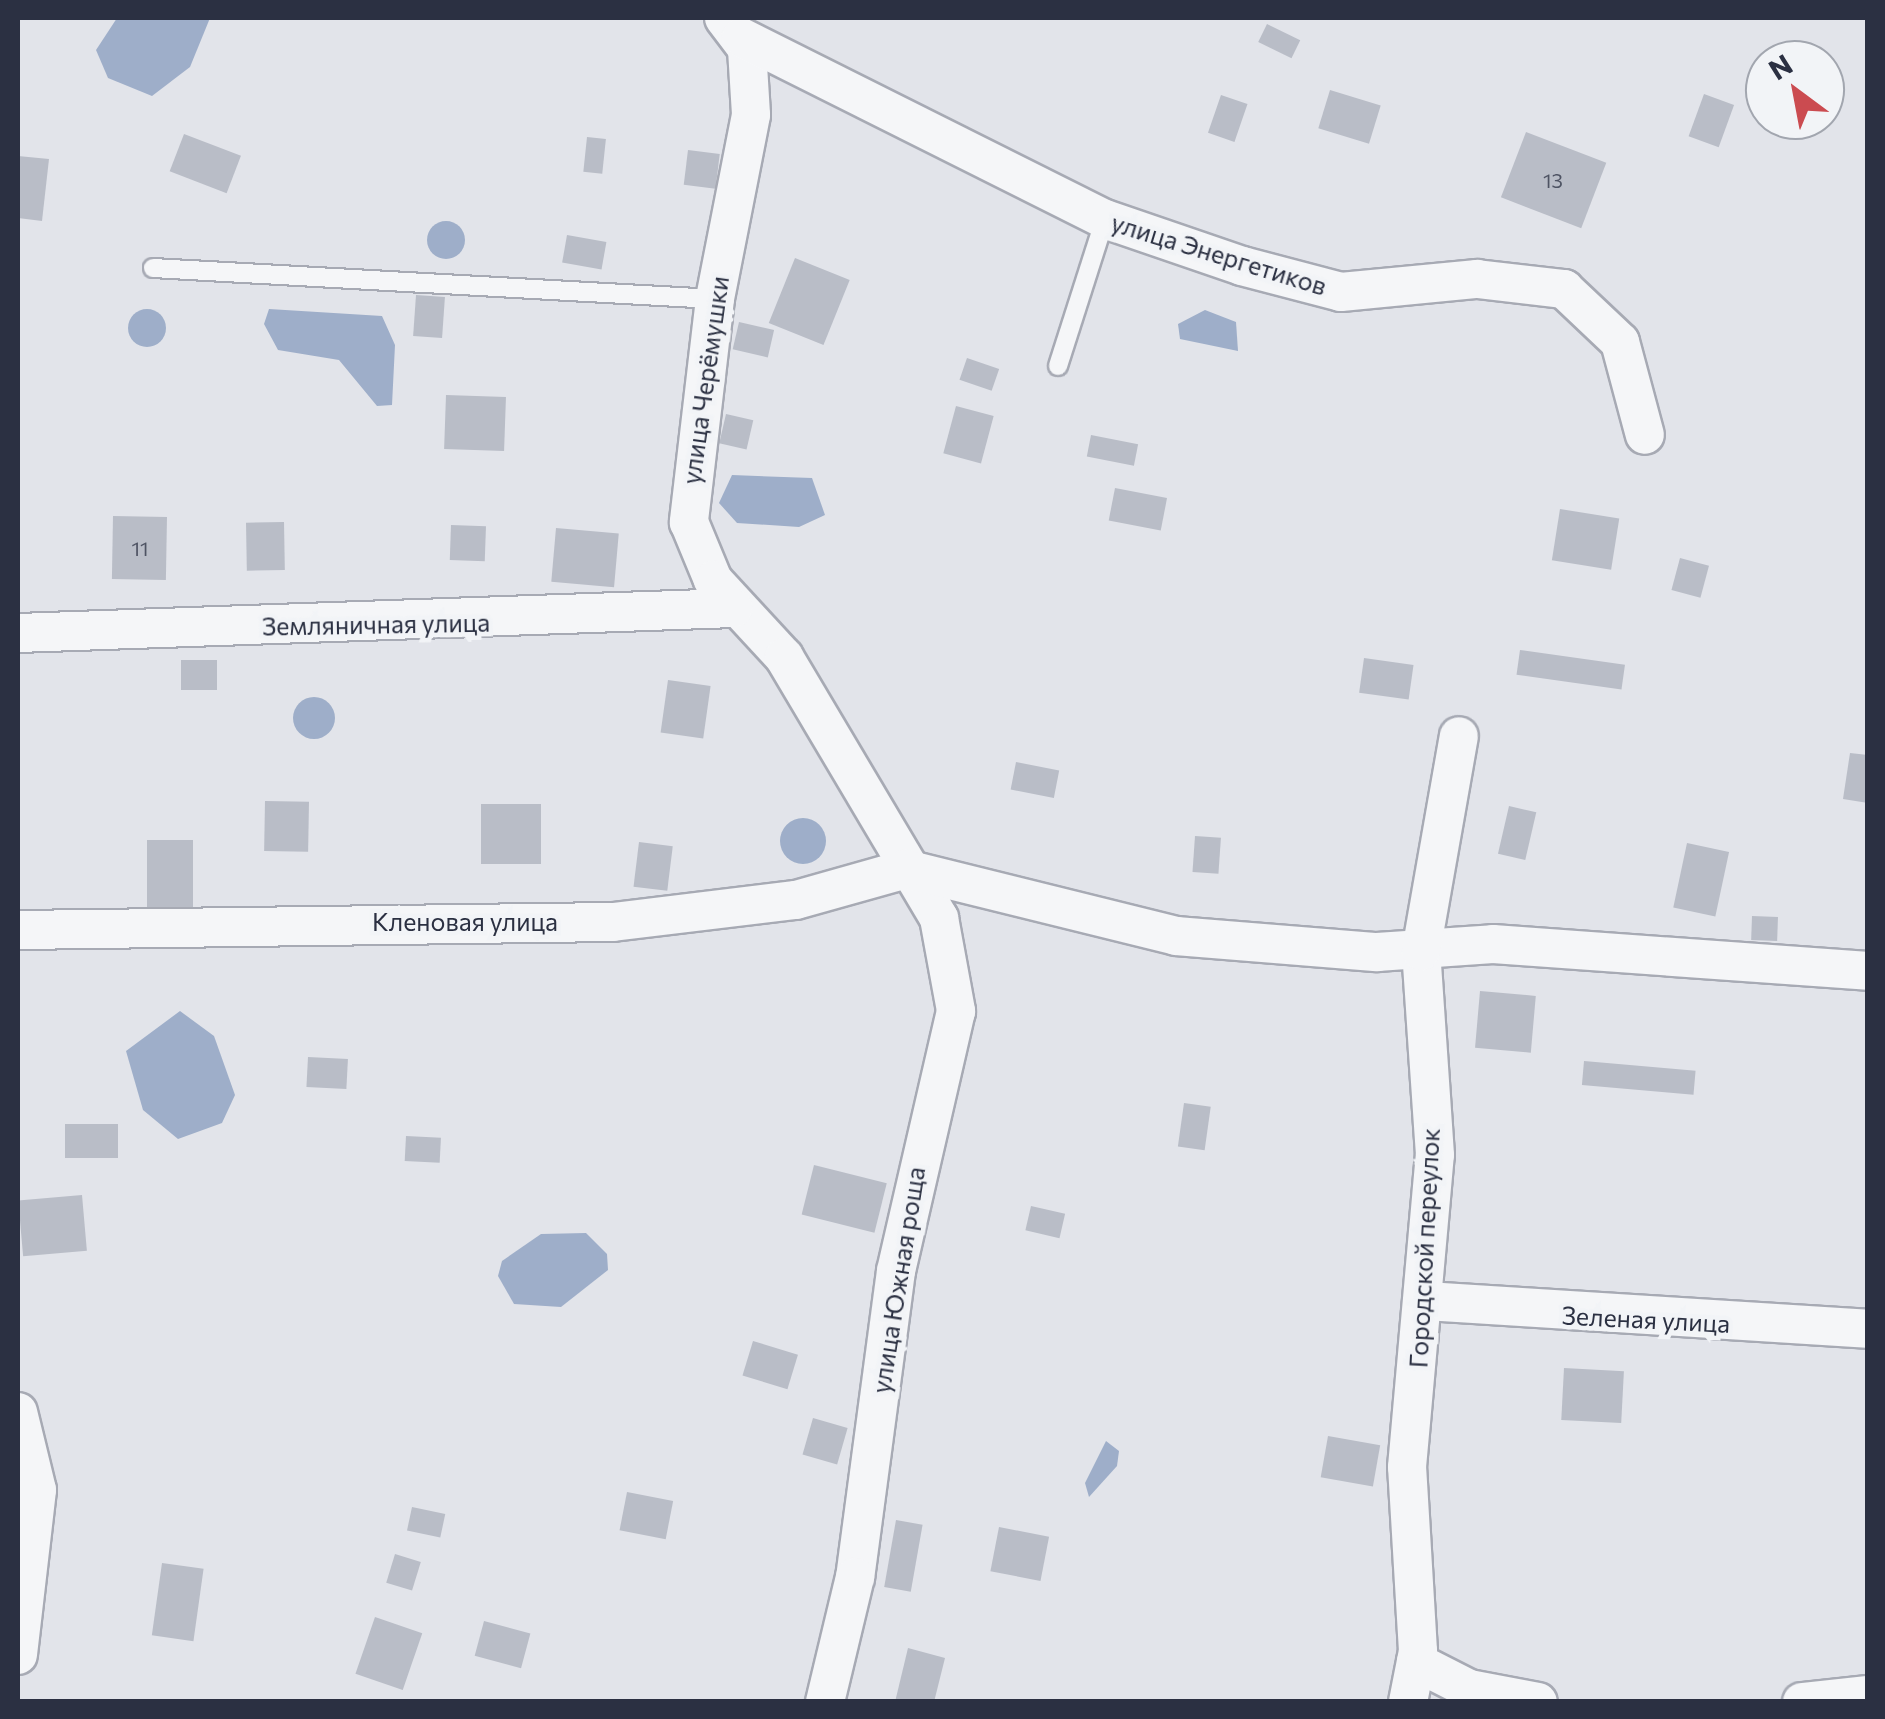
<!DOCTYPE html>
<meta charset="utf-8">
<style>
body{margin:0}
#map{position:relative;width:1885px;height:1719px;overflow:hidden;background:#e2e4ea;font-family:Commissioner,sans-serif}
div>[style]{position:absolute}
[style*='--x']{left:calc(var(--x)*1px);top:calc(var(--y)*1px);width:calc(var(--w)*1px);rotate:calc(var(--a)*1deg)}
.water>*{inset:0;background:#9eaec9}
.round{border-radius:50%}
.building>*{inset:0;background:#b9bdc7;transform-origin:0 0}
.roads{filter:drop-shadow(2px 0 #a7aab4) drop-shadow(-2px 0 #a7aab4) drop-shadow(0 2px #a7aab4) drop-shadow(0 -2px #a7aab4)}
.lane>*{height:18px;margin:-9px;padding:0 9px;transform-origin:9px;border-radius:9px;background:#f5f6f8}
.street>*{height:38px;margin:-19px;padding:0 19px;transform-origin:19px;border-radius:19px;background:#f5f6f8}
span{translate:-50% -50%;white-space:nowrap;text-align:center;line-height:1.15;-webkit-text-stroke:9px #f2f4f7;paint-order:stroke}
.number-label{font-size:20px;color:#4e5363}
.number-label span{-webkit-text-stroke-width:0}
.street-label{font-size:25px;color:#2b3042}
.frame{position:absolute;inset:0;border:20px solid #2b3042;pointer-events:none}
.north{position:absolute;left:1745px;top:40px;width:100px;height:100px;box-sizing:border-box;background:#f2f4f7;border:2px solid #a2a6af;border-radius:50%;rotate:328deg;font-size:28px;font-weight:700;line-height:40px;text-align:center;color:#2b3042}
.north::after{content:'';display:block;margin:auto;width:35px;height:45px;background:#cb4b50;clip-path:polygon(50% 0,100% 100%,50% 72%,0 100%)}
</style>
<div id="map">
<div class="water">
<i style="clip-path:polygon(117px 18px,210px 18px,190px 67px,152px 96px,108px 78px,96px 50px)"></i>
<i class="round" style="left:427px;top:221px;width:38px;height:38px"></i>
<i class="round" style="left:128px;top:309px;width:38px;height:38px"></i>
<i style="clip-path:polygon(269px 309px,382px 316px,395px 345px,392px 405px,377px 406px,339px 360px,278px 350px,264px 324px)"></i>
<i style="clip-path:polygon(1205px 310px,1236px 322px,1238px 351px,1180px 339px,1178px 324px)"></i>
<i style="clip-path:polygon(732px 475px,812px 478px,825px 515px,799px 527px,737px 523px,719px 503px)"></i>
<i class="round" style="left:293px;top:697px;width:42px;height:42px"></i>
<i class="round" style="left:780px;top:818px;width:46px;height:46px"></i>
<i style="clip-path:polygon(180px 1011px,214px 1036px,235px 1095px,222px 1123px,178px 1139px,143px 1110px,126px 1051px)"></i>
<i style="clip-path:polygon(586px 1233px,607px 1254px,608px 1270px,561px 1307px,514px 1304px,498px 1276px,502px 1261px,541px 1234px)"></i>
<i style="clip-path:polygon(1106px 1441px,1119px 1451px,1117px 1466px,1089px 1497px,1085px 1483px)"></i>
</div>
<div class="building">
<i style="left:1267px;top:24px;width:37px;height:20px;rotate:26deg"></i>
<i style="left:1330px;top:90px;width:53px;height:40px;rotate:17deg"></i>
<i style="left:1704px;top:94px;width:32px;height:45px;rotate:20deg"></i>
<i style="left:1221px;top:95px;width:28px;height:40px;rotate:19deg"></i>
<i style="left:1526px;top:132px;width:86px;height:70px;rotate:21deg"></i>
<i style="left:184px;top:134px;width:61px;height:40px;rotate:21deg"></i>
<i style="left:587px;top:137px;width:19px;height:35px;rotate:6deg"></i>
<i style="left:688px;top:150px;width:32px;height:35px;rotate:7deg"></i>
<i style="clip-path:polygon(18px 156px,49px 159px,42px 221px,18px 218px)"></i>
<i style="left:567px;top:235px;width:40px;height:28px;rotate:10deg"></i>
<i style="left:795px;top:258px;width:59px;height:70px;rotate:22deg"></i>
<i style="left:416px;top:295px;width:29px;height:41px;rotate:4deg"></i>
<i style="left:739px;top:322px;width:36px;height:28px;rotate:13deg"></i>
<i style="left:967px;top:358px;width:34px;height:23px;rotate:19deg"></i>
<i style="left:446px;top:395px;width:60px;height:54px;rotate:2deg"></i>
<i style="left:956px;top:406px;width:39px;height:49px;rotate:15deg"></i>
<i style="left:726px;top:414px;width:28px;height:30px;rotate:13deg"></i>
<i style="left:1091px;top:435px;width:48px;height:22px;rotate:11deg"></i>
<i style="left:1115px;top:488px;width:53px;height:33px;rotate:11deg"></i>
<i style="left:1560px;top:509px;width:60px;height:52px;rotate:9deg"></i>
<i style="left:113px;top:516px;width:54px;height:63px;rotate:1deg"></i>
<i style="left:284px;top:522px;width:48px;height:38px;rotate:89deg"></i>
<i style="left:451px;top:525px;width:35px;height:35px;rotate:2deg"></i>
<i style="left:556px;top:528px;width:63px;height:54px;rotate:5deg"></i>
<i style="left:1680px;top:558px;width:30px;height:33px;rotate:15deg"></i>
<i style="left:1520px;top:650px;width:106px;height:25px;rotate:8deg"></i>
<i style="left:1364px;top:658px;width:50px;height:35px;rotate:8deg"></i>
<i style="left:181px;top:660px;width:36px;height:30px"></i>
<i style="left:668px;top:680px;width:43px;height:53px;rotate:8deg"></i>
<i style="clip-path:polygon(1850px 753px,1868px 755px,1868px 803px,1843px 799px)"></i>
<i style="left:1016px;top:762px;width:44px;height:28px;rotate:11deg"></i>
<i style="left:265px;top:801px;width:44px;height:50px;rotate:1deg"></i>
<i style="left:481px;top:804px;width:60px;height:60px"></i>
<i style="left:1509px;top:806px;width:28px;height:49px;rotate:13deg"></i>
<i style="left:1195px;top:836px;width:26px;height:36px;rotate:4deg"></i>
<i style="left:147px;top:840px;width:46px;height:70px"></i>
<i style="left:639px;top:842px;width:34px;height:45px;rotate:7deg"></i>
<i style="left:1687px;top:843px;width:43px;height:66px;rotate:12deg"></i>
<i style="left:1752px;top:916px;width:26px;height:24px;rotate:2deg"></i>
<i style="left:1480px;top:991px;width:56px;height:57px;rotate:5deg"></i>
<i style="left:308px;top:1057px;width:40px;height:30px;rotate:3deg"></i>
<i style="left:1584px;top:1061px;width:112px;height:24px;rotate:5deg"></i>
<i style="left:1184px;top:1103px;width:27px;height:44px;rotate:8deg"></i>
<i style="left:118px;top:1124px;width:34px;height:53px;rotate:90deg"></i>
<i style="left:406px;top:1136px;width:35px;height:25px;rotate:3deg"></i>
<i style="left:814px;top:1165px;width:75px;height:51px;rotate:14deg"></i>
<i style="left:82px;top:1195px;width:56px;height:64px;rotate:85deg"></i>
<i style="left:1031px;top:1206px;width:35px;height:25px;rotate:13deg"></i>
<i style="left:753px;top:1341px;width:47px;height:36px;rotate:17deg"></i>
<i style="left:1564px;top:1368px;width:60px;height:52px;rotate:3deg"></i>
<i style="left:813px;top:1418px;width:36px;height:38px;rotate:16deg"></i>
<i style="left:1328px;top:1436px;width:53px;height:42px;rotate:10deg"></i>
<i style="left:627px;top:1492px;width:47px;height:39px;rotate:11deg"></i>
<i style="left:412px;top:1507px;width:34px;height:24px;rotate:12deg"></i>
<i style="left:896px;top:1520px;width:27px;height:68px;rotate:10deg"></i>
<i style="left:999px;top:1527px;width:51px;height:45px;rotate:11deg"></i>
<i style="left:395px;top:1554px;width:27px;height:30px;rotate:17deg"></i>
<i style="left:162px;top:1563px;width:42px;height:73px;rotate:8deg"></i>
<i style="left:375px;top:1617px;width:50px;height:60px;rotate:19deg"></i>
<i style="left:484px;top:1621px;width:48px;height:36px;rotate:15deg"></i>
<i style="clip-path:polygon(908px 1648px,945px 1658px,934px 1702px,895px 1702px)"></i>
</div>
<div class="roads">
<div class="lane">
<i style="--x:153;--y:268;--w:563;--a:3.16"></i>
<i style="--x:1058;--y:366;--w:154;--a:-72.3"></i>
</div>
<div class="street">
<i style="--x:724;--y:18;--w:39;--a:53"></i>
<i style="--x:747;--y:49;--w:66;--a:86.5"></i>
<i style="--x:751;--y:115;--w:187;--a:101.1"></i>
<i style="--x:715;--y:299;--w:225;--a:96.7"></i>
<i style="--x:689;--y:522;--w:63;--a:67.5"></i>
<i style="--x:713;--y:580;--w:105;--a:47.3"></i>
<i style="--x:784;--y:657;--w:304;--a:59.3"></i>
<i style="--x:939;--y:918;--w:95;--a:79.6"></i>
<i style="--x:956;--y:1011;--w:267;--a:103"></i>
<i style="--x:896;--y:1271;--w:309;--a:97.6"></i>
<i style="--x:855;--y:1577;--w:129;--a:103.5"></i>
<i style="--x:741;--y:37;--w:407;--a:26.6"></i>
<i style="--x:1105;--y:219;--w:145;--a:18.9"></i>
<i style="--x:1242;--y:266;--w:102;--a:14.7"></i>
<i style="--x:1341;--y:292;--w:137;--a:-5.5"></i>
<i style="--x:1477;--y:279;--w:88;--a:6.6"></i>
<i style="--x:1564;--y:289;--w:77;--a:43.4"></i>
<i style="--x:1620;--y:342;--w:96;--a:75"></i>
<i style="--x:18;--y:633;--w:716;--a:-2"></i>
<i style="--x:906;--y:869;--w:278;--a:13.9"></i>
<i style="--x:1176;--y:936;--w:202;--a:4.6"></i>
<i style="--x:1377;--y:952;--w:116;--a:-3.9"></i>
<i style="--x:1493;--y:944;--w:376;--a:4.1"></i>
<i style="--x:18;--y:930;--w:595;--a:-0.77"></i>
<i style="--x:613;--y:922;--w:184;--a:-6.9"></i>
<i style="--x:796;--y:900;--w:114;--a:-15.7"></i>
<i style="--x:1425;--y:1301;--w:444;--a:3.6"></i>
<i style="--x:18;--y:1412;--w:80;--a:76.3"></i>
<i style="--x:37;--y:1490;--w:166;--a:96.6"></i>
<i style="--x:1416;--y:1662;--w:59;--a:27"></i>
<i style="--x:1469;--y:1689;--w:70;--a:10.7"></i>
<i style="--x:1408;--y:1702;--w:52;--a:-78.9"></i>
<i style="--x:1418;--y:1651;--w:184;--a:-93.4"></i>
<i style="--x:1407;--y:1467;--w:313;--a:-84.9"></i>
<i style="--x:1435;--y:1155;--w:204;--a:-93.9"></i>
<i style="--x:1421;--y:951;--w:218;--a:-80"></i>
<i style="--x:1802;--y:1702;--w:66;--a:-6.1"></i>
</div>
</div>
<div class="number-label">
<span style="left:1553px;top:180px">13</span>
<span style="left:140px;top:548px">11</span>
</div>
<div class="street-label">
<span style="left:1219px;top:254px;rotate:17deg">улица Энергетиков</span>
<span style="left:705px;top:380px;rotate:-82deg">улица Черёмушки</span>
<span style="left:376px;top:624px;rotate:-1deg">Земляничная улица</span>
<span style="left:465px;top:921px">Кленовая улица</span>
<span style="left:1424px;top:1248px;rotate:-87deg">Городской переулок</span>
<span style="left:898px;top:1280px;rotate:-81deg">улица Южная роща</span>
<span style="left:1646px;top:1319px;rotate:3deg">Зеленая улица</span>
</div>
<div class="frame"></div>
<div class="north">N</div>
</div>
